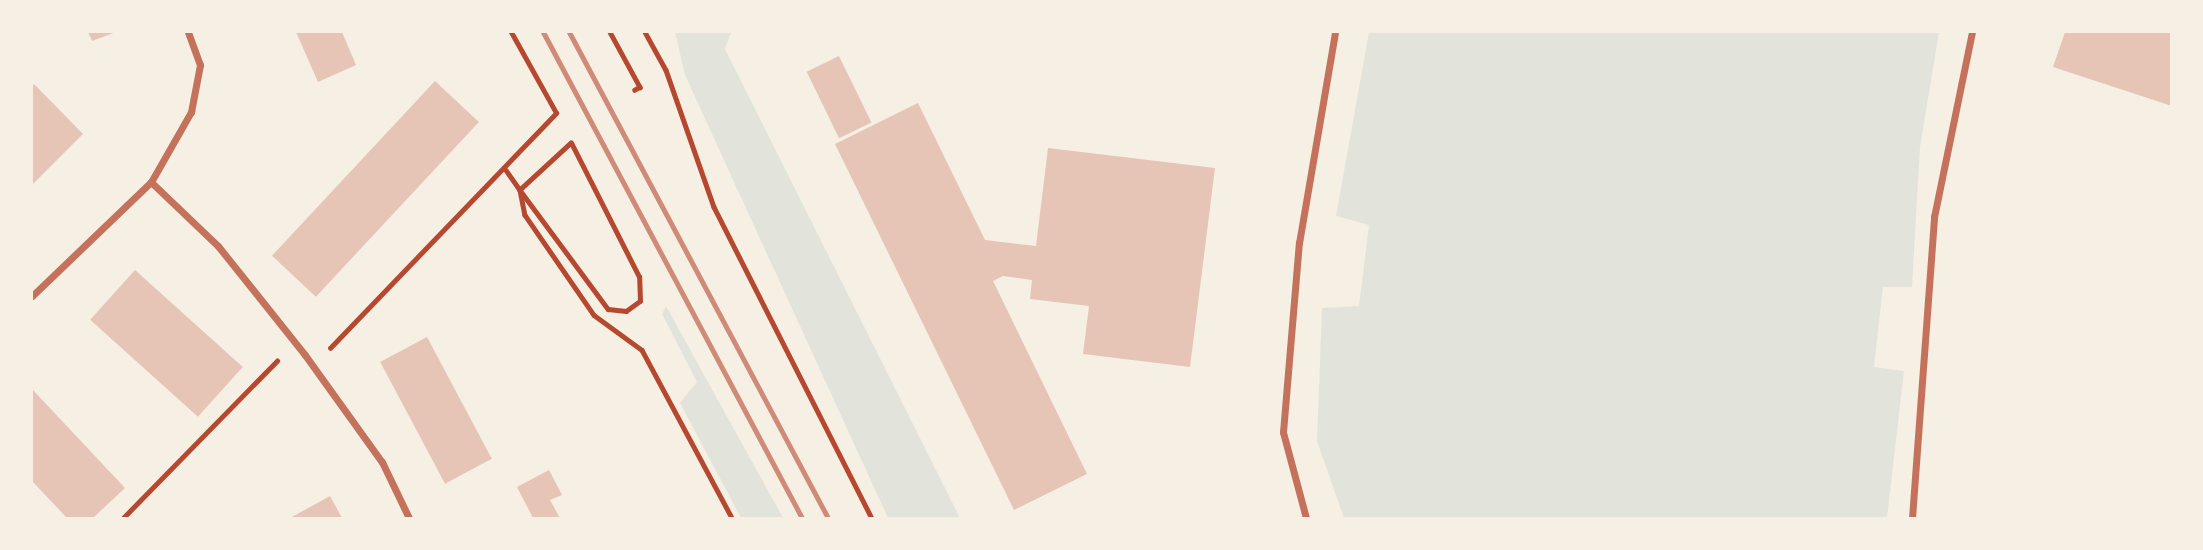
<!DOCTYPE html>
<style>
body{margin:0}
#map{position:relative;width:2203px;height:550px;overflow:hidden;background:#f6efe4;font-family:"Nunito Sans",sans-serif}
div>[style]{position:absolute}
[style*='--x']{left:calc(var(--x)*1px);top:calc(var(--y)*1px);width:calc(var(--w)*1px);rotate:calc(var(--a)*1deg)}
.green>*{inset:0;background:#e2e4dc}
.building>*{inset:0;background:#e6c5b7;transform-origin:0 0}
.path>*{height:4.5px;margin:-2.25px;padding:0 2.25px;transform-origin:2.25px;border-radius:2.25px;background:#b5482f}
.minor>*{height:7px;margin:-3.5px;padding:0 3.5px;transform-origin:3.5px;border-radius:3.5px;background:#c5725c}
.rail>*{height:5px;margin:-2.5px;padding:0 2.5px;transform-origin:2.5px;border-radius:2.5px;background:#cf8b77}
span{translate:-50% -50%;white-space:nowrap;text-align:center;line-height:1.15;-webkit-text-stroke:7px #f6efe4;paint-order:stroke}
.frame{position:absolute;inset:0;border:33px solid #f6efe4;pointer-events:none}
</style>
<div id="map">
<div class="green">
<i style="clip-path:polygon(675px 32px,731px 32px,725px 49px,960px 518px,888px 518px,685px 75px)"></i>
<i style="clip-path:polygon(1369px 32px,1939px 32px,1920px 147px,1912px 287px,1883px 287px,1874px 367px,1904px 371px,1887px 518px,1344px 518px,1317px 441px,1322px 308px,1359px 306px,1369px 225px,1336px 216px)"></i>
<i style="clip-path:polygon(666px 306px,777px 507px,783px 518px,741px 518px,680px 403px,697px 382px,662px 314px)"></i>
</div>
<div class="building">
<i style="clip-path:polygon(88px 32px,116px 32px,92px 41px)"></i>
<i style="clip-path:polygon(296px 32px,342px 32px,356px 65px,318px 82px)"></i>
<i style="clip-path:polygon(2065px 32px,2172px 32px,2172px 106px,2053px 67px)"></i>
<i style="left:839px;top:56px;width:74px;height:36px;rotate:64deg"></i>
<i style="left:435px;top:81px;width:60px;height:239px;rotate:43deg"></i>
<i style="clip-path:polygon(34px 84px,83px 134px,32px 185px,32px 86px)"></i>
<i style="clip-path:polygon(918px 103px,985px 240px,1036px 246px,1048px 148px,1215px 168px,1190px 367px,1083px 354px,1089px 306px,1030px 299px,1032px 280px,1003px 276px,993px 281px,1087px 474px,1014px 510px,835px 144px)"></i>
<i style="left:135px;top:270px;width:145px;height:67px;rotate:42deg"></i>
<i style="left:427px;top:337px;width:138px;height:53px;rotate:62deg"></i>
<i style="clip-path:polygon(32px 389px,125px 488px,93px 518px,67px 518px,32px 481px)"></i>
<i style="clip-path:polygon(549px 470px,562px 495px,550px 500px,560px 518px,533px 518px,517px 487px)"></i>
<i style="clip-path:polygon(330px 496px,342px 518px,290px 518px)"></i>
</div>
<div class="path">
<i style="--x:610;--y:32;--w:63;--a:61.4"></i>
<i style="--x:640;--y:87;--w:6;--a:149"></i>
<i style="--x:645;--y:32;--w:43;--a:61.1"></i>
<i style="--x:666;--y:70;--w:145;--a:70.7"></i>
<i style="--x:714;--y:207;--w:349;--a:63.1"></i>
<i style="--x:506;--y:170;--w:24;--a:55"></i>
<i style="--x:520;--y:190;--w:148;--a:53.5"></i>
<i style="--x:608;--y:309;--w:18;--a:6"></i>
<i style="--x:626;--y:311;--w:17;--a:-36"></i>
<i style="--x:640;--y:301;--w:24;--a:-92"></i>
<i style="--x:639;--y:277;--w:150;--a:-116.9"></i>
<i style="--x:571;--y:143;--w:69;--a:137.3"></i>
<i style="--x:520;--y:190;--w:25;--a:79"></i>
<i style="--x:525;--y:215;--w:121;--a:55.4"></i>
<i style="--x:594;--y:315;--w:59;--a:36.1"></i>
<i style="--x:642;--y:350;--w:191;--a:61.8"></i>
<i style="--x:330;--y:348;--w:326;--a:-46.1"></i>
<i style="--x:556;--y:113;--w:93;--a:-119.1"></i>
<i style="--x:123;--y:518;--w:220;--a:-45.6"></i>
</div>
<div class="minor">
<i style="--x:151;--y:182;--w:93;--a:43.7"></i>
<i style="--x:218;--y:246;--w:139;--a:51.4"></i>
<i style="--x:305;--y:355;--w:132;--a:54.3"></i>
<i style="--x:382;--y:462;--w:62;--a:64.3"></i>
<i style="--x:32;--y:296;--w:165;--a:-43.8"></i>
<i style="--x:151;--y:182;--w:81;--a:-60.3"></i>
<i style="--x:191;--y:112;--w:48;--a:-79.2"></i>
<i style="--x:200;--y:65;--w:35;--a:-110"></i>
<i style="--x:1306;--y:518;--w:89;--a:-105"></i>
<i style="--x:1283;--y:432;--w:190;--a:-85.2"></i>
<i style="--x:1299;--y:243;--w:214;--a:-80.3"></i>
<i style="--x:1912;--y:518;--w:302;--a:-85.8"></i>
<i style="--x:1934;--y:217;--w:189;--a:-78.4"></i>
</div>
<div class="rail">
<i style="--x:543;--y:32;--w:551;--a:61.95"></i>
<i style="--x:569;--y:32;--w:551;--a:61.95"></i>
</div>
<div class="frame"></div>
</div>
